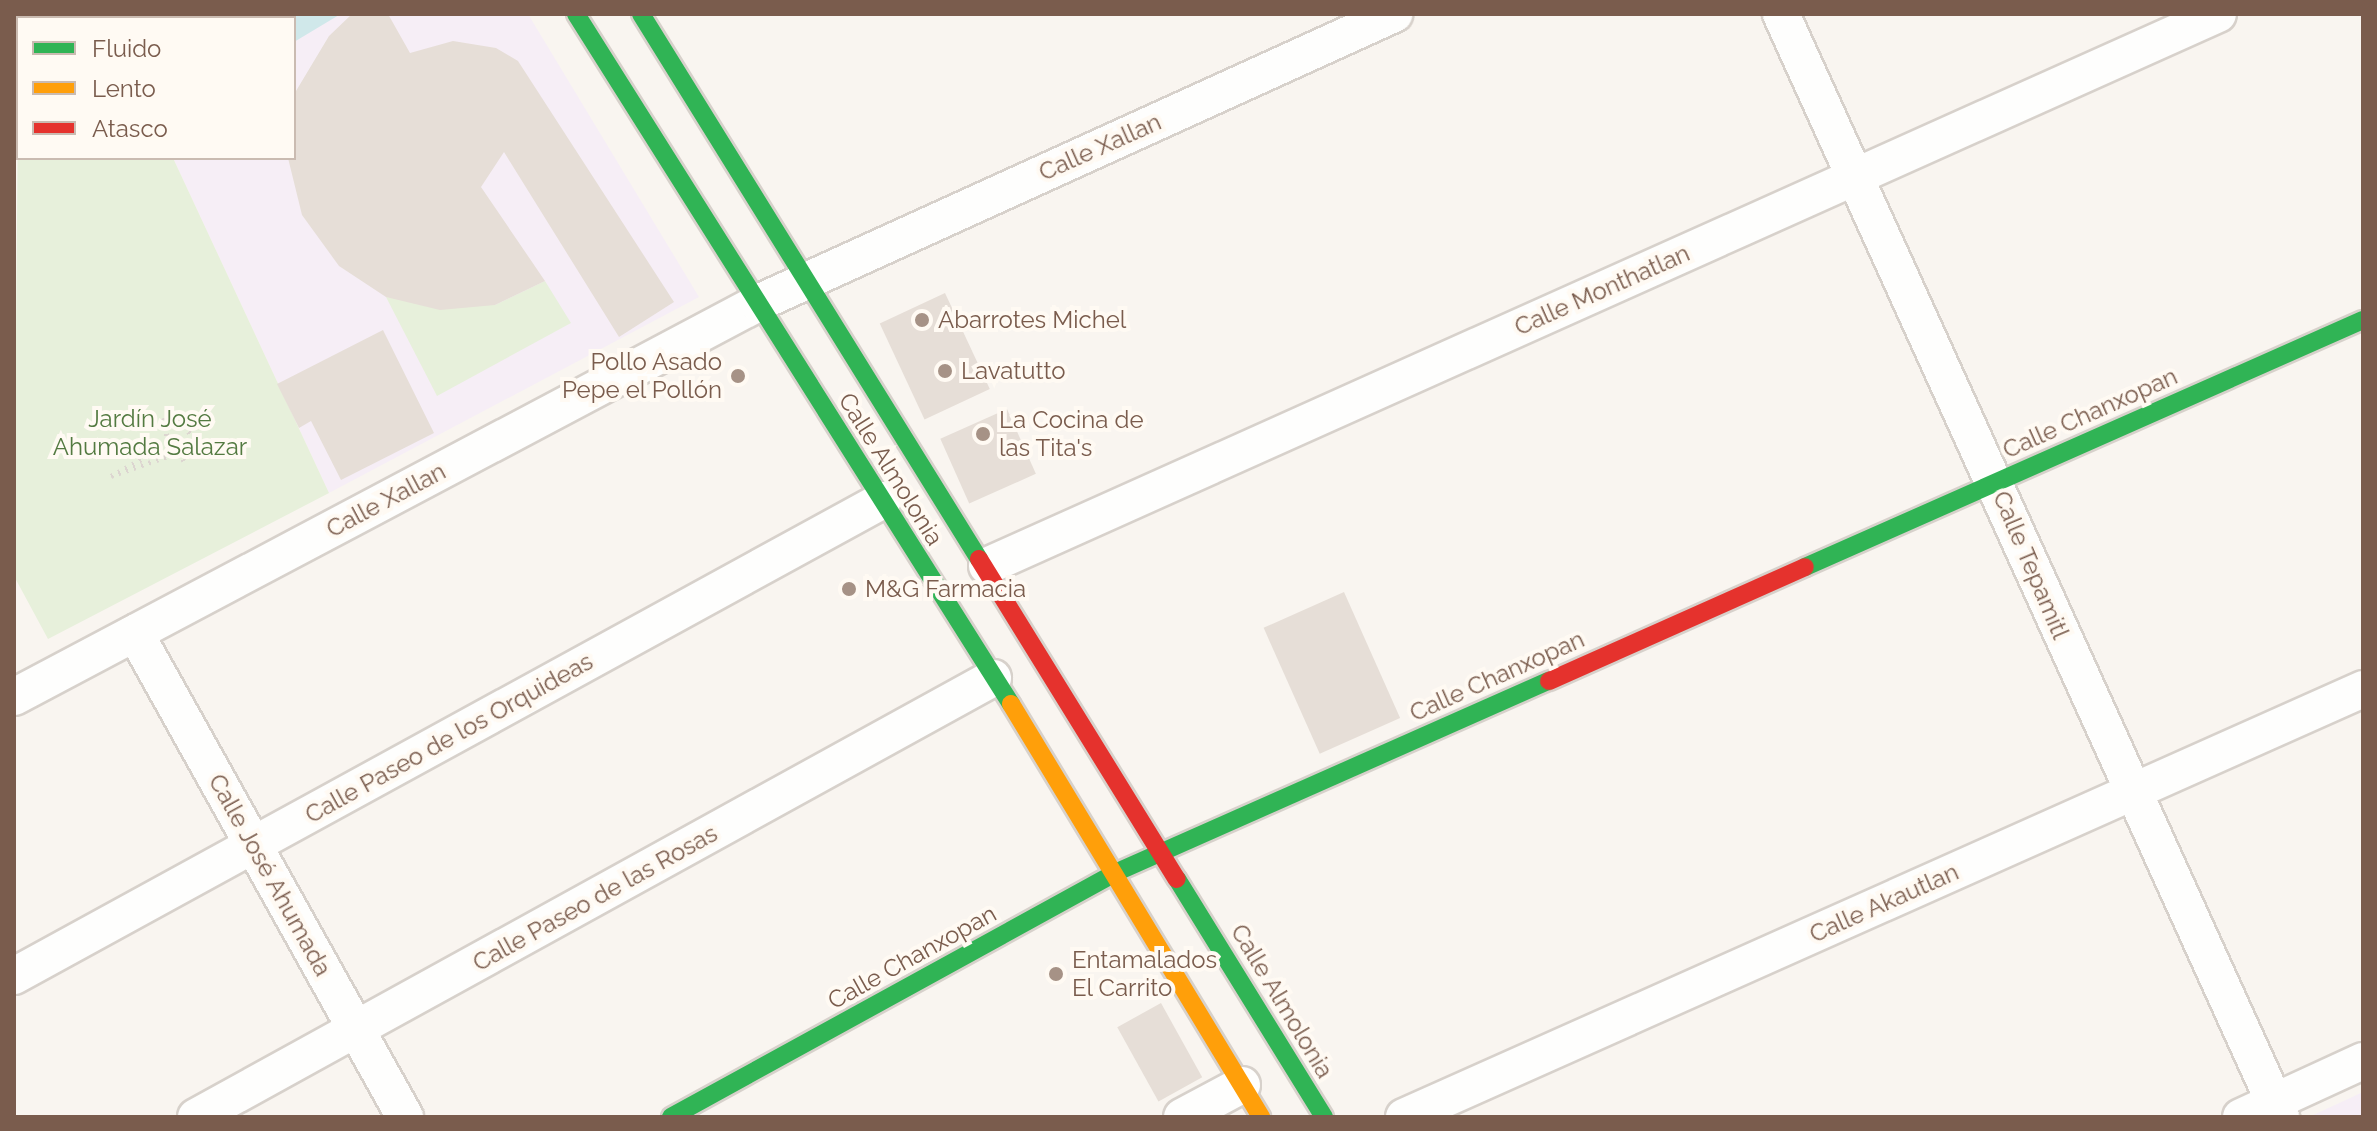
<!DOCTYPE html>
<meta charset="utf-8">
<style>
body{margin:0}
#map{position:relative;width:2377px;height:1131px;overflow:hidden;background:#f9f5f0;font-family:Raleway,sans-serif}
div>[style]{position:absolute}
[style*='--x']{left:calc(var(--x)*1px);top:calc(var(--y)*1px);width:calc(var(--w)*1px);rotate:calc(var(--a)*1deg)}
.education>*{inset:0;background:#f6eef6}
.green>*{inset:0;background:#e7f0db}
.water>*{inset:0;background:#d0e8ea}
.building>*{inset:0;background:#e6ded7;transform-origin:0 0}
.path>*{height:5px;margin-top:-2.5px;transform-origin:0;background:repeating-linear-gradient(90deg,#dcd5d0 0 2px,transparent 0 8px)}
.roads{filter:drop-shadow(2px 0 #d7d1cb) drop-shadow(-2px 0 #d7d1cb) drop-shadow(0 2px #d7d1cb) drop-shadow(0 -2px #d7d1cb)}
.street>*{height:36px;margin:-18px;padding:0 18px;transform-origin:18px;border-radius:18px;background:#fefefd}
.fast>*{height:18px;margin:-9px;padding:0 9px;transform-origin:9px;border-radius:9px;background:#30b455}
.slow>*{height:18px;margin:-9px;padding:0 9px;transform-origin:9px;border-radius:9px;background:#ff9f0a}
.jam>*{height:18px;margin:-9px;padding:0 9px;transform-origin:9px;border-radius:9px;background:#e5322d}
.dots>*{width:22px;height:22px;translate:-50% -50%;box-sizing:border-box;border:4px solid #fffaf3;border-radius:50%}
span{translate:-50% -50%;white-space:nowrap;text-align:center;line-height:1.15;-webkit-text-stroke:8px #fffaf3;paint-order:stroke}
.street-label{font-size:24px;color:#7a5c4d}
.poi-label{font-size:24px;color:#7a5c4d}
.left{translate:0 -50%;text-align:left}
.right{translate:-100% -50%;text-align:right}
.park-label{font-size:24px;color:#537a41}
.frame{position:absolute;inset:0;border:16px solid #7a5c4d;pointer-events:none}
.legend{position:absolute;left:16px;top:16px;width:280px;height:144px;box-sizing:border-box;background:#fffaf3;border:2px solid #cabbb1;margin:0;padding:10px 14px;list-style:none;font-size:24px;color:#7a5c4d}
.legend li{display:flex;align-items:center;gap:16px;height:40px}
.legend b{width:40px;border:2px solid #cabbb1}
</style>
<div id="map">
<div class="education">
<i style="clip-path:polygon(151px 14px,528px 14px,699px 297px,329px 493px,173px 158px,294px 158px,294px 18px,142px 18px)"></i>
<i style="clip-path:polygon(2363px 1092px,2363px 1117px,2309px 1117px)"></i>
</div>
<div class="green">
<i style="clip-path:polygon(18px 100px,18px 158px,173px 158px,329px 493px,48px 639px,14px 576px)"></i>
<i style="clip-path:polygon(545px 281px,571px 323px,437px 396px,386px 297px,495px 305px)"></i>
</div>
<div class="water">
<i style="clip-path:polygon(202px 14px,339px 14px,339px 15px,294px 42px,294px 18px,195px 18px)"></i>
</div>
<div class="building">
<i style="clip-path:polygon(14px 14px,89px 14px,91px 18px,18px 18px,14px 60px)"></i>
<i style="clip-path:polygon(352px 14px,388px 14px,410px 53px,453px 41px,496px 48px,518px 61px,674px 302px,619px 337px,504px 152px,481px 187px,545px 281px,495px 305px,440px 310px,386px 297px,339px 266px,302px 215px,288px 158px,294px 158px,296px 91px,329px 36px)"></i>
<i style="left:945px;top:293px;width:106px;height:72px;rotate:65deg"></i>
<i style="clip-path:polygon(383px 330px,434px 433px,341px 480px,311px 421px,299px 428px,277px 384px)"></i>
<i style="left:1007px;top:409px;width:71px;height:73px;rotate:66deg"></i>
<i style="left:1344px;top:592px;width:138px;height:88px;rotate:66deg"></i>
<i style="left:1161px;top:1003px;width:85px;height:50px;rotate:61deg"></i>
</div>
<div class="path">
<i style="--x:176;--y:411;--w:49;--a:58.2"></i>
<i style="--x:162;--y:418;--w:27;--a:75"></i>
<i style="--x:169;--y:444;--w:66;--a:151.1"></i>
<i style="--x:111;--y:476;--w:72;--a:-19.4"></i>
<i style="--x:179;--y:452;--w:10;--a:61"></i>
</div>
<div class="roads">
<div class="street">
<i style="--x:1781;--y:14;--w:1211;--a:65.61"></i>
<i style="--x:987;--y:566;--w:1349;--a:-24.15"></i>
<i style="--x:135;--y:633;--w:554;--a:60.84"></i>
<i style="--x:14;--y:697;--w:842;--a:-27.9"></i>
<i style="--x:758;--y:303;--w:699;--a:-24.44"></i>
<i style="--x:14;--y:976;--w:991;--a:-28.71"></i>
<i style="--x:196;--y:1117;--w:910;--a:-28.85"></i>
<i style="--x:1182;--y:1117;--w:68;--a:-28.1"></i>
<i style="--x:1404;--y:1117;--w:1050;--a:-24.05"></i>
<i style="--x:2241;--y:1117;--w:134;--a:-24.7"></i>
</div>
<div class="fast">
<i style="--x:576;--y:14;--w:816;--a:57.77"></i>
<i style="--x:641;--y:14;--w:641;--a:58.19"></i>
<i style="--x:1805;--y:567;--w:610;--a:-23.88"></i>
<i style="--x:1177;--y:879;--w:280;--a:58.3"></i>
<i style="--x:671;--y:1117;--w:509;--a:-28.78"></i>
<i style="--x:1117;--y:872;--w:472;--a:-23.9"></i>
</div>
<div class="slow">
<i style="--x:1011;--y:704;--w:483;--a:58.8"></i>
</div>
<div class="jam">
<i style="--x:979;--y:559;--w:376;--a:58.3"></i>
<i style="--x:1549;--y:681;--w:280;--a:-24"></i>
</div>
</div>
<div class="dots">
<i style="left:922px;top:320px;background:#a69286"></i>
<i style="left:945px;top:371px;background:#a69286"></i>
<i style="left:738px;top:376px;background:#a69286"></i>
<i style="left:983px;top:434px;background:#a69286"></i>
<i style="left:849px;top:589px;background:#a69286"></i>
<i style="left:1056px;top:974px;background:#a69286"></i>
</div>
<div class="street-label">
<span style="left:1100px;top:147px;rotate:-24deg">Calle Xallan</span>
<span style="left:1602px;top:290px;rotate:-24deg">Calle Monthatlan</span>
<span style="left:2090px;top:413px;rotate:-24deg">Calle Chanxopan</span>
<span style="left:891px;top:469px;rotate:58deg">Calle Almolonia</span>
<span style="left:386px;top:500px;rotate:-28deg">Calle Xallan</span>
<span style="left:2031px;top:565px;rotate:67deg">Calle Tepamitl</span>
<span style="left:1497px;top:676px;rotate:-24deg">Calle Chanxopan</span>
<span style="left:449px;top:738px;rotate:-29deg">Calle Paseo de los Orquideas</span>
<span style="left:270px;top:875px;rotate:61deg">Calle José Ahumada</span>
<span style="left:595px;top:898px;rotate:-29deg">Calle Paseo de las Rosas</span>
<span style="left:1884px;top:903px;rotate:-24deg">Calle Akautlan</span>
<span style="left:912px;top:957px;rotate:-29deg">Calle Chanxopan</span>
<span style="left:1282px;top:1001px;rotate:59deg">Calle Almolonia</span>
</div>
<div class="poi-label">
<span class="left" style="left:938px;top:320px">Abarrotes Michel</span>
<span class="right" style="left:722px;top:376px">Pollo Asado<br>Pepe el Pollón</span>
<span class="left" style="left:961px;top:371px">Lavatutto</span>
<span class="left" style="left:999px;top:434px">La Cocina de<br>las Tita's</span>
<span class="left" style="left:865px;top:589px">M&amp;G Farmacia</span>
<span class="left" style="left:1072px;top:974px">Entamalados<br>El Carrito</span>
</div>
<div class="park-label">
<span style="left:150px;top:433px">Jardín José<br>Ahumada Salazar</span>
</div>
<div class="frame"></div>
<ul class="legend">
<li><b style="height:10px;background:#30b455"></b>Fluido</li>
<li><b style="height:10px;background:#ff9f0a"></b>Lento</li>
<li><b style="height:10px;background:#e5322d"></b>Atasco</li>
</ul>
</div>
